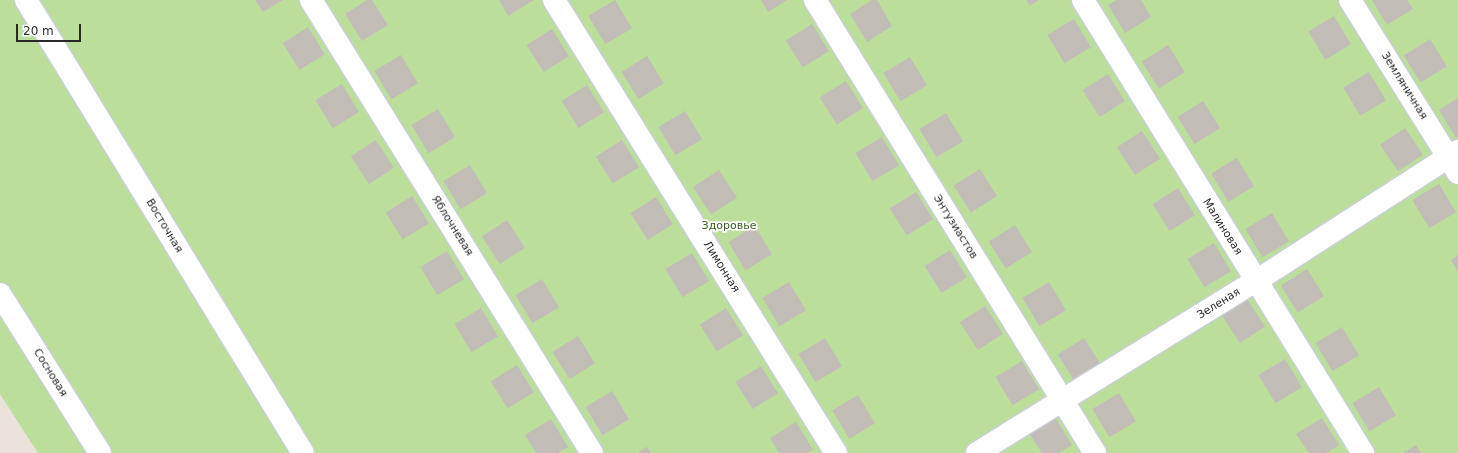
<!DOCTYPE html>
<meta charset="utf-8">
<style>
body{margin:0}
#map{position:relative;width:1458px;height:453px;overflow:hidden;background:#eae2db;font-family:"DejaVu Sans",sans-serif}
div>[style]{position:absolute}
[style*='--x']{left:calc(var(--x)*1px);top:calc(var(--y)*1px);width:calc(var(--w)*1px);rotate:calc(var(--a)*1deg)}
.green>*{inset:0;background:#bbde9b}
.building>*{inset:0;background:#c3bdb7;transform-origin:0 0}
.roads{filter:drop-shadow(1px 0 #cacfda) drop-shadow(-1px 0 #cacfda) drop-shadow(0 1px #cacfda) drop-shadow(0 -1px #cacfda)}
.street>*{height:22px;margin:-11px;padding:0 11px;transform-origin:11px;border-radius:11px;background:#fff}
span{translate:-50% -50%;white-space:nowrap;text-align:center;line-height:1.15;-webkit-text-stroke:3.5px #fff;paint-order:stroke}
.street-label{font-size:11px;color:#292929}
.park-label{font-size:11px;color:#35611e}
.scale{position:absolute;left:16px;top:24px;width:65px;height:18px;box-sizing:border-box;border:2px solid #292929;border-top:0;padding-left:5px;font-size:12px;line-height:14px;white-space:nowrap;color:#292929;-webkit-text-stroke:3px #fff;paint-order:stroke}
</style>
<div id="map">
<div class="green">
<i style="clip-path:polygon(0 0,1458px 0,1458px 453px,38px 453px,0 394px)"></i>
</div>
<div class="building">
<i style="clip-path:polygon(255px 0,283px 0,263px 12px)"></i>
<i style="clip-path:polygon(367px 0,372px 0,388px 25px,362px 41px,345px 14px)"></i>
<i style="clip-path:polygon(499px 0,534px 0,508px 16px)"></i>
<i style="left:615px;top:0;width:33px;height:31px;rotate:59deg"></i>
<i style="clip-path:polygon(761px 0,787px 0,768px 12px)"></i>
<i style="clip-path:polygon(872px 0,877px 0,892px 26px,867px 42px,850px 14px)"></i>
<i style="clip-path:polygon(1026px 0,1039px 0,1030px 6px)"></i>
<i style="clip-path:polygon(1117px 0,1141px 0,1151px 17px,1125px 33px,1108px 5px)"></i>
<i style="clip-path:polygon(1372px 0,1407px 0,1413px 9px,1387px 25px)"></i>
<i style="left:1334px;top:16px;width:33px;height:30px;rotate:59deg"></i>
<i style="left:1074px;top:19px;width:33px;height:31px;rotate:59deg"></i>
<i style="left:812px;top:24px;width:32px;height:31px;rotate:58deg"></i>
<i style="left:308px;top:27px;width:32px;height:30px;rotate:58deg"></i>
<i style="left:552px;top:29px;width:32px;height:30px;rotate:58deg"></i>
<i style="left:1430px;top:39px;width:32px;height:31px;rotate:58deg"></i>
<i style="left:1168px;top:45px;width:32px;height:31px;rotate:58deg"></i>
<i style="left:401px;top:55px;width:33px;height:31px;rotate:59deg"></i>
<i style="left:647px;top:56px;width:32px;height:30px;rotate:58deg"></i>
<i style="left:910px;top:57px;width:33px;height:31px;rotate:59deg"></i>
<i style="left:1369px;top:72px;width:33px;height:30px;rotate:59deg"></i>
<i style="left:1108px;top:74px;width:32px;height:30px;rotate:58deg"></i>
<i style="left:846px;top:81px;width:32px;height:31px;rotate:58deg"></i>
<i style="left:342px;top:84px;width:33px;height:31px;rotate:59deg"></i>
<i style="left:587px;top:85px;width:32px;height:30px;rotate:58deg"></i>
<i style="clip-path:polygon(1458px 98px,1458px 137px,1456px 138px,1439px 110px)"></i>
<i style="left:1203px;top:101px;width:32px;height:30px;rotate:58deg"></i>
<i style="left:438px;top:109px;width:33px;height:31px;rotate:59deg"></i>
<i style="left:685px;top:111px;width:33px;height:31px;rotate:59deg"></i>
<i style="left:946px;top:113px;width:33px;height:31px;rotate:59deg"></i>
<i style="left:1405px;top:128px;width:32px;height:30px;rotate:56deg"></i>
<i style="left:1142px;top:131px;width:33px;height:30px;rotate:57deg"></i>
<i style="left:882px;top:137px;width:33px;height:31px;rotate:59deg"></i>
<i style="left:376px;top:140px;width:33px;height:30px;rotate:57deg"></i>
<i style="left:622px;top:140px;width:32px;height:31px;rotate:58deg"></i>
<i style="left:1237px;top:158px;width:33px;height:30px;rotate:59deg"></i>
<i style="left:470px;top:165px;width:33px;height:31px;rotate:59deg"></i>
<i style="left:980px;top:169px;width:32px;height:31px;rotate:58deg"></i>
<i style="left:719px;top:170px;width:33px;height:31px;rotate:57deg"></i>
<i style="left:1439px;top:184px;width:33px;height:31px;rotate:59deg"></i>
<i style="left:1178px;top:188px;width:32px;height:30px;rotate:58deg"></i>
<i style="left:916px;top:192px;width:32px;height:31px;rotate:58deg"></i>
<i style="left:412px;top:196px;width:32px;height:31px;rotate:58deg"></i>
<i style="left:656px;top:197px;width:32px;height:30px;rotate:58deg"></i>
<i style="left:1272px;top:213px;width:33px;height:31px;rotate:59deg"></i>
<i style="left:507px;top:220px;width:33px;height:30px;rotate:57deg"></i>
<i style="left:1015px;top:225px;width:32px;height:31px;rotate:58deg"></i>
<i style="left:755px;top:226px;width:33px;height:31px;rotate:59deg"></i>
<i style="left:1214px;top:243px;width:33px;height:31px;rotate:59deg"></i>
<i style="left:950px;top:250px;width:32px;height:30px;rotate:58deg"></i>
<i style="left:447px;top:251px;width:33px;height:31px;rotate:59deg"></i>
<i style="left:692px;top:253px;width:33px;height:31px;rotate:59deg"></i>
<i style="clip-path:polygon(1458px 255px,1458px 272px,1451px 260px)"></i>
<i style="left:1307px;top:269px;width:32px;height:31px;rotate:58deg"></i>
<i style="left:542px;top:279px;width:33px;height:31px;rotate:59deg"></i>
<i style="left:789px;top:282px;width:33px;height:31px;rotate:59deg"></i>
<i style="left:1049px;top:282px;width:33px;height:31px;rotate:59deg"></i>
<i style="left:1247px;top:299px;width:33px;height:30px;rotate:57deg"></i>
<i style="left:985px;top:306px;width:33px;height:30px;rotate:57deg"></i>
<i style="left:481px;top:308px;width:33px;height:31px;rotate:59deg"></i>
<i style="left:726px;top:308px;width:32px;height:31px;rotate:58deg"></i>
<i style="left:1342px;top:327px;width:33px;height:31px;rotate:59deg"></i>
<i style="left:578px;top:336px;width:32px;height:30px;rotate:58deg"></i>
<i style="left:825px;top:338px;width:33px;height:31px;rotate:59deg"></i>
<i style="left:1084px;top:338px;width:32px;height:31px;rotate:58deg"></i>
<i style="left:1285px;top:359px;width:33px;height:31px;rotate:59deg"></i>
<i style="left:1022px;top:361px;width:33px;height:31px;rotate:59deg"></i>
<i style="left:517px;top:365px;width:32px;height:31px;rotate:58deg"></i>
<i style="left:761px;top:366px;width:32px;height:30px;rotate:58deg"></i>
<i style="left:1379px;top:387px;width:33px;height:31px;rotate:59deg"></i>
<i style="left:612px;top:391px;width:33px;height:31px;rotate:59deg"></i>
<i style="left:1119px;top:393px;width:33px;height:31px;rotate:59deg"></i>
<i style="left:858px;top:395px;width:33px;height:30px;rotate:59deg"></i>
<i style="clip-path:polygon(1055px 417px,1072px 445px,1059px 453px,1042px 453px,1029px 433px)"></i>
<i style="clip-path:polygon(1322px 418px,1339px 445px,1327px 453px,1309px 453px,1296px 434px)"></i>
<i style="clip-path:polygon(551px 419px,568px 447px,558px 453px,536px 453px,525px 435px)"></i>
<i style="clip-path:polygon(796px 422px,813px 450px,807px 453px,779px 453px,770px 438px)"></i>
<i style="clip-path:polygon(1416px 445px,1421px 453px,1403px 453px)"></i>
<i style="clip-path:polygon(647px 447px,651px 453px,638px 453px)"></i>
</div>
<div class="roads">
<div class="street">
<i style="--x:26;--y:0;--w:531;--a:58.56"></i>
<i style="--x:311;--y:0;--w:533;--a:58.19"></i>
<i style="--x:554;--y:0;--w:534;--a:58.1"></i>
<i style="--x:815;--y:0;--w:533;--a:58.28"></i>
<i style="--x:1083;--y:0;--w:533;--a:58.28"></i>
<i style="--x:1350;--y:0;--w:204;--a:58"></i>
<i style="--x:0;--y:294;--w:188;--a:57.8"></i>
<i style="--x:977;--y:453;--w:328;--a:-31.7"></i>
<i style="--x:1256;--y:281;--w:240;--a:-32.8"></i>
</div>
</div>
<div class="street-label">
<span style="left:1404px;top:86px;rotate:58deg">Земляничная</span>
<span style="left:164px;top:226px;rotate:59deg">Восточная</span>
<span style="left:452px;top:226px;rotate:58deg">Яблочневая</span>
<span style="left:955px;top:227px;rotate:58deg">Энтузиастов</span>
<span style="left:1222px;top:227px;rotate:58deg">Малиновая</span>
<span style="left:721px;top:267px;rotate:58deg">Лимонная</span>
<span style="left:1219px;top:304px;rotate:-32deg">Зеленая</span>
<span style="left:50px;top:373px;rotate:58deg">Сосновая</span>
</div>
<div class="park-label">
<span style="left:729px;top:226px">Здоровье</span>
</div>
<div class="scale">20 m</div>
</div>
